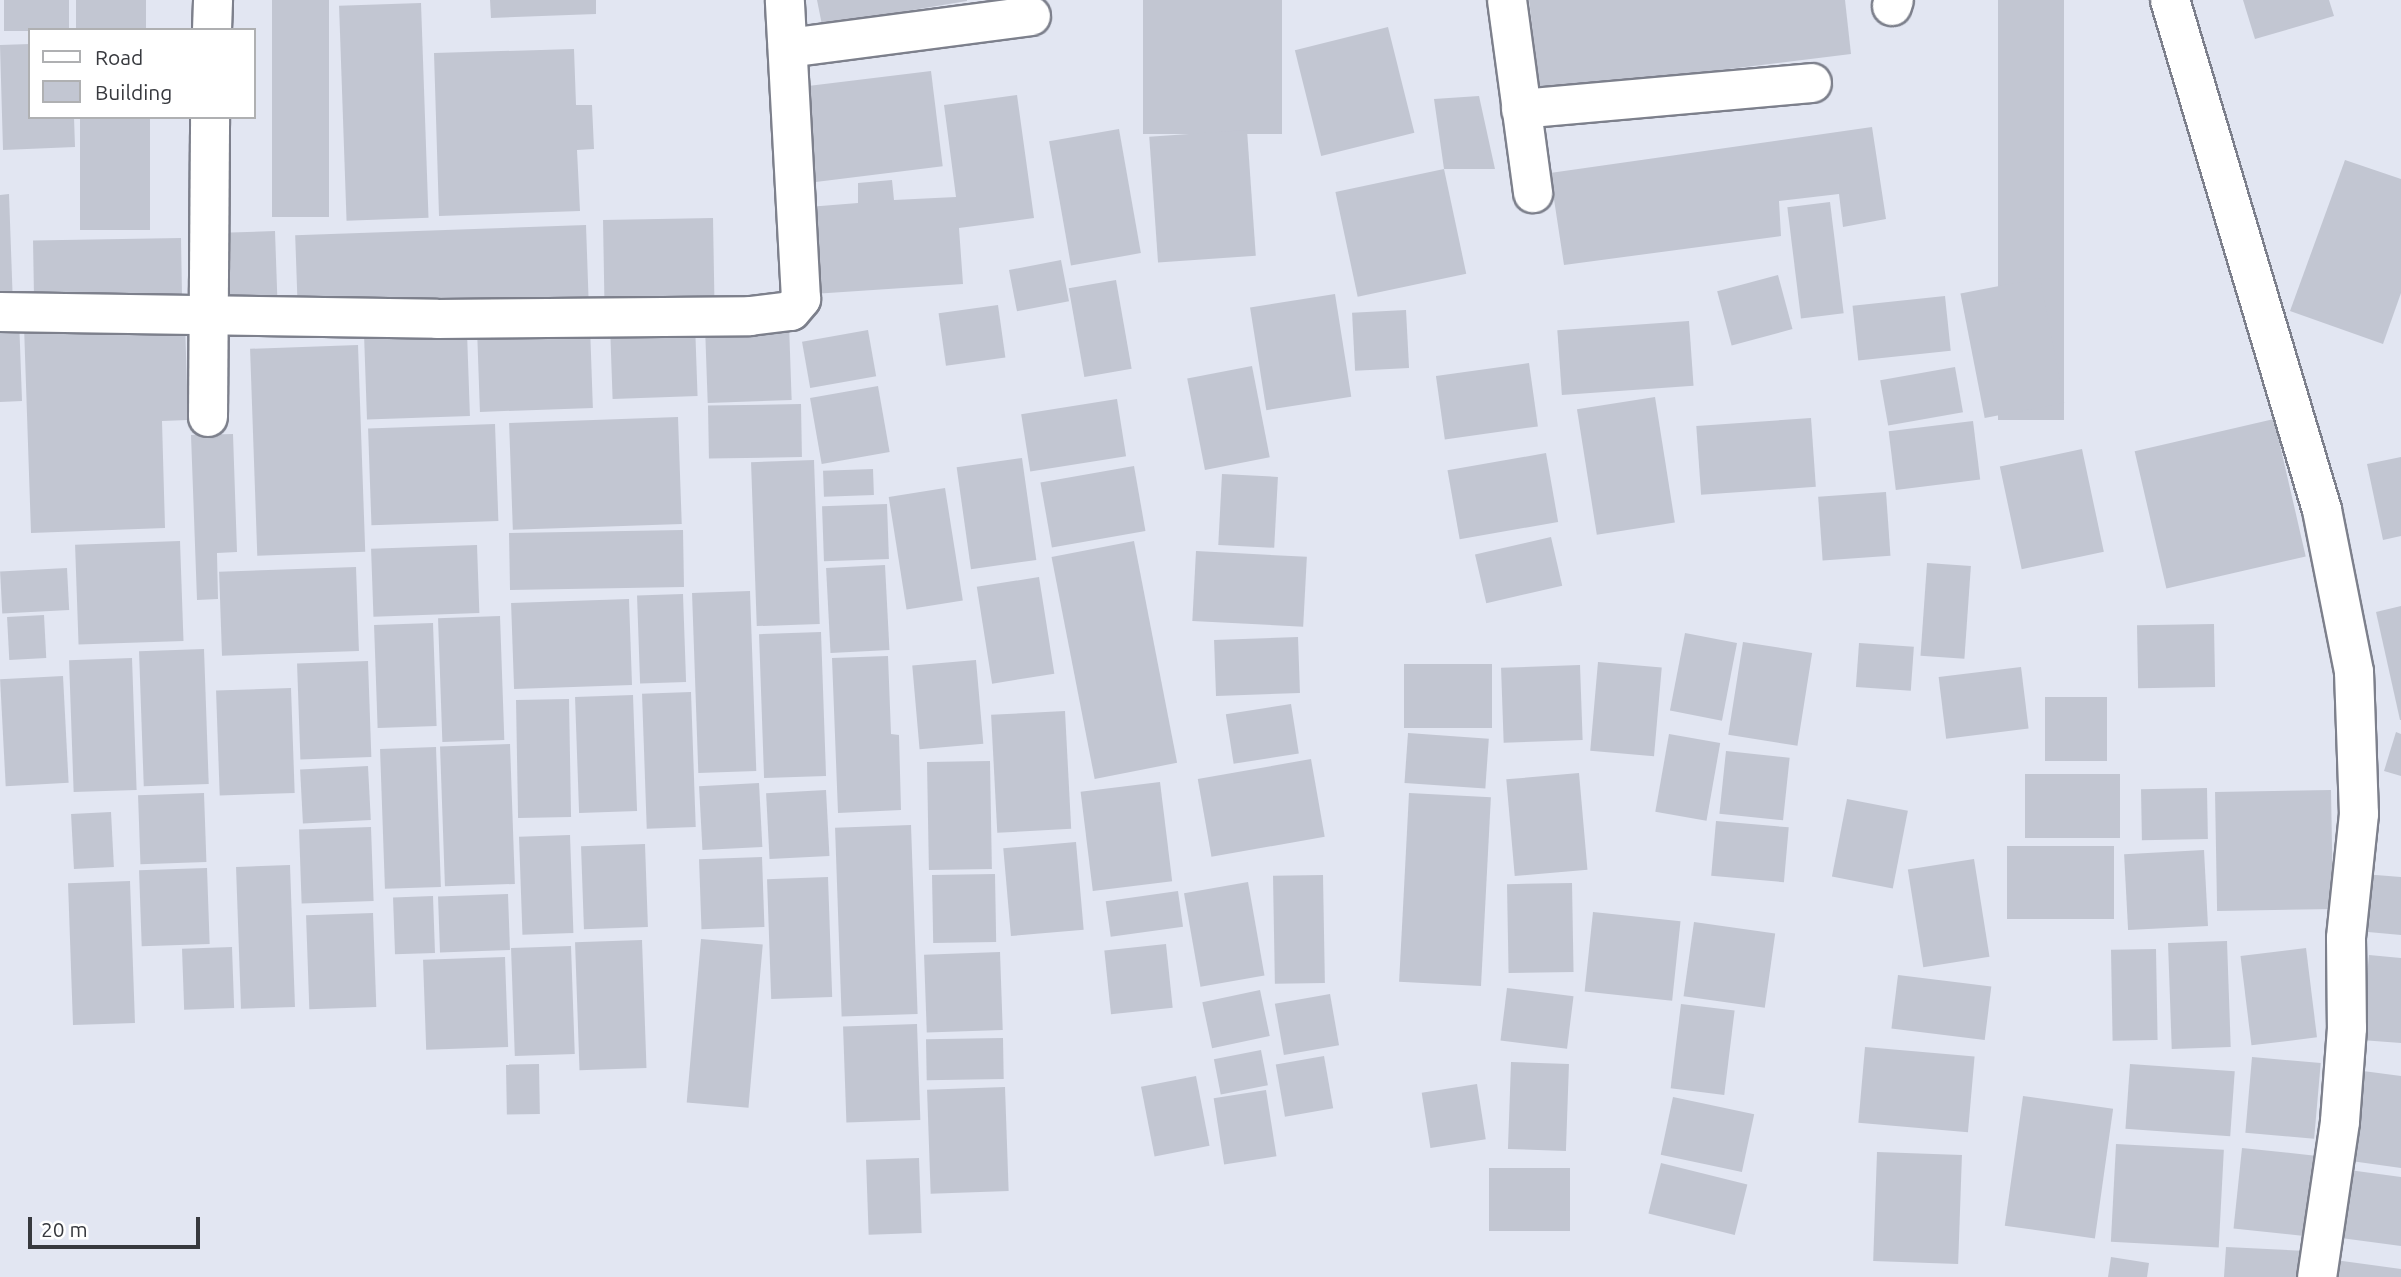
<!DOCTYPE html>
<style>
body{margin:0}
#map{position:relative;width:2401px;height:1277px;overflow:hidden;background:#e2e6f2;font-family:Ubuntu,sans-serif}
div>[style]{position:absolute}
[style*='--x']{left:calc(var(--x)*1px);top:calc(var(--y)*1px);width:calc(var(--w)*1px);rotate:calc(var(--a)*1deg)}
.building>*{inset:0;background:#c2c6d2;transform-origin:0 0}
.roads{filter:drop-shadow(2px 0 #7d808c) drop-shadow(-2px 0 #7d808c) drop-shadow(0 2px #7d808c) drop-shadow(0 -2px #7d808c)}
.minor>*{height:38px;margin:-19px;padding:0 19px;transform-origin:19px;border-radius:19px;background:#fff}
span{translate:-50% -50%;white-space:nowrap;text-align:center;line-height:1.15;-webkit-text-stroke:7px #fff;paint-order:stroke}
.legend{position:absolute;left:28px;top:28px;width:228px;height:91px;box-sizing:border-box;background:#fff;border:2px solid #afb0b2;margin:0;padding:9px 12px;list-style:none;font-size:21px;color:#37393e}
.legend li{display:flex;align-items:center;gap:14px;height:35px}
.legend b{width:35px;border:2px solid #afb0b2}
.scale{position:absolute;left:28px;top:1217px;width:172px;height:32px;box-sizing:border-box;border:4px solid #37393e;border-top:0;padding-left:9px;font-size:21px;line-height:24px;white-space:nowrap;color:#37393e;-webkit-text-stroke:5px #fff;paint-order:stroke}
</style>
<div id="map">
<div class="building">
<i style="left:4px;top:0;width:65px;height:31px"></i>
<i style="left:76px;top:0;width:70px;height:30px"></i>
<i style="left:272px;top:0;width:57px;height:217px"></i>
<i style="clip-path:polygon(490px 0,596px 0,596px 14px,491px 18px)"></i>
<i style="clip-path:polygon(817px 0,967px 0,967px 1px,822px 25px)"></i>
<i style="left:1143px;top:0;width:139px;height:134px"></i>
<i style="clip-path:polygon(1529px 0,1845px 0,1851px 54px,1540px 92px)"></i>
<i style="left:1998px;top:0;width:66px;height:420px"></i>
<i style="clip-path:polygon(2243px 0,2329px 0,2334px 16px,2255px 39px)"></i>
<i style="left:421px;top:3px;width:215px;height:82px;rotate:88deg"></i>
<i style="left:1388px;top:27px;width:109px;height:96px;rotate:76deg"></i>
<i style="clip-path:polygon(30px 44px,30px 117px,74px 117px,75px 147px,3px 150px,0 45px)"></i>
<i style="clip-path:polygon(574px 49px,576px 105px,592px 105px,594px 149px,577px 150px,580px 211px,439px 216px,434px 53px)"></i>
<i style="left:931px;top:71px;width:96px;height:128px;rotate:83deg"></i>
<i style="clip-path:polygon(1017px 95px,1034px 218px,959px 228px,963px 284px,813px 294px,808px 207px,858px 203px,858px 183px,892px 180px,894px 200px,956px 197px,944px 105px)"></i>
<i style="clip-path:polygon(1479px 96px,1495px 169px,1444px 169px,1434px 99px)"></i>
<i style="left:80px;top:117px;width:70px;height:113px"></i>
<i style="clip-path:polygon(1872px 127px,1886px 219px,1843px 227px,1839px 194px,1779px 201px,1781px 236px,1564px 265px,1550px 173px)"></i>
<i style="left:1119px;top:129px;width:126px;height:71px;rotate:80deg"></i>
<i style="left:1247px;top:130px;width:126px;height:98px;rotate:86deg"></i>
<i style="clip-path:polygon(2345px 160px,2401px 179px,2401px 293px,2383px 344px,2290px 311px)"></i>
<i style="left:1444px;top:169px;width:107px;height:111px;rotate:78deg"></i>
<i style="clip-path:polygon(9px 194px,13px 306px,0 306px,0 195px)"></i>
<i style="left:1830px;top:202px;width:112px;height:43px;rotate:83deg"></i>
<i style="left:713px;top:218px;width:92px;height:110px;rotate:89deg"></i>
<i style="left:586px;top:225px;width:80px;height:291px;rotate:88deg"></i>
<i style="left:275px;top:231px;width:80px;height:53px;rotate:88deg"></i>
<i style="left:181px;top:238px;width:65px;height:148px;rotate:89deg"></i>
<i style="left:1061px;top:260px;width:42px;height:53px;rotate:79deg"></i>
<i style="left:1778px;top:275px;width:56px;height:63px;rotate:75deg"></i>
<i style="left:2040px;top:278px;width:127px;height:81px;rotate:79deg"></i>
<i style="left:1116px;top:280px;width:90px;height:48px;rotate:80deg"></i>
<i style="left:1335px;top:294px;width:104px;height:86px;rotate:81deg"></i>
<i style="left:1945px;top:296px;width:55px;height:93px;rotate:84deg"></i>
<i style="left:998px;top:305px;width:53px;height:60px;rotate:82deg"></i>
<i style="left:1406px;top:310px;width:58px;height:54px;rotate:87deg"></i>
<i style="clip-path:polygon(19px 318px,22px 401px,0 402px,0 319px)"></i>
<i style="clip-path:polygon(185px 321px,188px 420px,162px 421px,165px 528px,31px 533px,24px 326px)"></i>
<i style="left:1689px;top:321px;width:65px;height:132px;rotate:86deg"></i>
<i style="left:695px;top:323px;width:73px;height:85px;rotate:88deg"></i>
<i style="left:789px;top:324px;width:76px;height:84px;rotate:88deg"></i>
<i style="left:590px;top:326px;width:82px;height:113px;rotate:88deg"></i>
<i style="left:868px;top:330px;width:47px;height:67px;rotate:80deg"></i>
<i style="left:467px;top:332px;width:84px;height:103px;rotate:88deg"></i>
<i style="left:358px;top:345px;width:207px;height:108px;rotate:88deg"></i>
<i style="left:1529px;top:363px;width:64px;height:94px;rotate:82deg"></i>
<i style="left:1252px;top:366px;width:93px;height:66px;rotate:79deg"></i>
<i style="left:1955px;top:367px;width:46px;height:76px;rotate:80deg"></i>
<i style="left:878px;top:386px;width:67px;height:69px;rotate:80deg"></i>
<i style="left:1655px;top:397px;width:127px;height:79px;rotate:81deg"></i>
<i style="left:1117px;top:399px;width:58px;height:97px;rotate:81deg"></i>
<i style="left:801px;top:404px;width:53px;height:93px;rotate:89deg"></i>
<i style="left:678px;top:417px;width:107px;height:169px;rotate:88deg"></i>
<i style="left:1811px;top:418px;width:69px;height:115px;rotate:86deg"></i>
<i style="left:2274px;top:419px;width:141px;height:143px;rotate:77deg"></i>
<i style="left:1973px;top:421px;width:59px;height:85px;rotate:83deg"></i>
<i style="left:495px;top:424px;width:97px;height:127px;rotate:88deg"></i>
<i style="clip-path:polygon(233px 434px,237px 552px,217px 553px,218px 599px,197px 600px,191px 435px)"></i>
<i style="left:2082px;top:449px;width:105px;height:84px;rotate:78deg"></i>
<i style="left:1546px;top:453px;width:70px;height:100px;rotate:80deg"></i>
<i style="clip-path:polygon(2401px 457px,2401px 536px,2383px 540px,2367px 464px)"></i>
<i style="left:1022px;top:458px;width:103px;height:66px;rotate:82deg"></i>
<i style="left:814px;top:460px;width:164px;height:63px;rotate:88deg"></i>
<i style="left:1134px;top:466px;width:66px;height:95px;rotate:80deg"></i>
<i style="left:873px;top:469px;width:26px;height:50px;rotate:88deg"></i>
<i style="left:1222px;top:474px;width:56px;height:71px;rotate:3deg"></i>
<i style="left:945px;top:488px;width:114px;height:57px;rotate:81deg"></i>
<i style="left:1886px;top:492px;width:64px;height:68px;rotate:86deg"></i>
<i style="left:887px;top:504px;width:55px;height:65px;rotate:88deg"></i>
<i style="left:683px;top:530px;width:57px;height:174px;rotate:89deg"></i>
<i style="left:1551px;top:537px;width:50px;height:78px;rotate:77deg"></i>
<i style="left:180px;top:541px;width:100px;height:105px;rotate:88deg"></i>
<i style="left:1134px;top:541px;width:226px;height:84px;rotate:79deg"></i>
<i style="left:477px;top:545px;width:68px;height:106px;rotate:88deg"></i>
<i style="left:1196px;top:551px;width:111px;height:70px;rotate:3deg"></i>
<i style="left:1927px;top:563px;width:44px;height:93px;rotate:4deg"></i>
<i style="left:885px;top:565px;width:85px;height:59px;rotate:87deg"></i>
<i style="left:356px;top:567px;width:84px;height:137px;rotate:88deg"></i>
<i style="left:67px;top:568px;width:42px;height:67px;rotate:87deg"></i>
<i style="left:1039px;top:577px;width:98px;height:63px;rotate:81deg"></i>
<i style="left:750px;top:591px;width:180px;height:58px;rotate:88deg"></i>
<i style="left:683px;top:594px;width:88px;height:46px;rotate:88deg"></i>
<i style="left:629px;top:599px;width:86px;height:118px;rotate:88deg"></i>
<i style="clip-path:polygon(2401px 606px,2401px 720px,2400px 720px,2376px 612px)"></i>
<i style="left:44px;top:615px;width:43px;height:37px;rotate:87deg"></i>
<i style="left:500px;top:616px;width:124px;height:62px;rotate:88deg"></i>
<i style="left:433px;top:623px;width:103px;height:59px;rotate:88deg"></i>
<i style="left:2214px;top:624px;width:63px;height:77px;rotate:89deg"></i>
<i style="left:821px;top:632px;width:144px;height:62px;rotate:88deg"></i>
<i style="left:1685px;top:633px;width:53px;height:79px;rotate:11deg"></i>
<i style="left:1298px;top:637px;width:56px;height:84px;rotate:88deg"></i>
<i style="left:1743px;top:642px;width:70px;height:94px;rotate:9deg"></i>
<i style="left:1859px;top:643px;width:55px;height:44px;rotate:4deg"></i>
<i style="left:204px;top:649px;width:135px;height:65px;rotate:88deg"></i>
<i style="clip-path:polygon(888px 656px,891px 734px,899px 735px,901px 810px,838px 813px,832px 658px)"></i>
<i style="left:132px;top:658px;width:132px;height:63px;rotate:88deg"></i>
<i style="left:976px;top:660px;width:84px;height:64px;rotate:85deg"></i>
<i style="left:368px;top:661px;width:96px;height:71px;rotate:88deg"></i>
<i style="left:1598px;top:662px;width:64px;height:89px;rotate:5deg"></i>
<i style="left:1404px;top:664px;width:88px;height:64px"></i>
<i style="left:1580px;top:665px;width:75px;height:79px;rotate:88deg"></i>
<i style="left:2021px;top:667px;width:62px;height:83px;rotate:83deg"></i>
<i style="left:63px;top:676px;width:107px;height:63px;rotate:87deg"></i>
<i style="left:291px;top:688px;width:105px;height:75px;rotate:88deg"></i>
<i style="left:691px;top:692px;width:135px;height:49px;rotate:88deg"></i>
<i style="left:633px;top:695px;width:116px;height:58px;rotate:88deg"></i>
<i style="left:2045px;top:697px;width:62px;height:64px"></i>
<i style="left:569px;top:699px;width:118px;height:53px;rotate:89deg"></i>
<i style="left:1291px;top:704px;width:50px;height:66px;rotate:81deg"></i>
<i style="left:1065px;top:711px;width:118px;height:74px;rotate:87deg"></i>
<i style="clip-path:polygon(2396px 732px,2401px 734px,2401px 776px,2384px 771px)"></i>
<i style="left:1408px;top:733px;width:81px;height:50px;rotate:4deg"></i>
<i style="left:1669px;top:734px;width:52px;height:79px;rotate:10deg"></i>
<i style="left:510px;top:744px;width:140px;height:70px;rotate:88deg"></i>
<i style="left:436px;top:747px;width:140px;height:56px;rotate:88deg"></i>
<i style="left:1726px;top:751px;width:64px;height:63px;rotate:6deg"></i>
<i style="left:1311px;top:759px;width:79px;height:115px;rotate:80deg"></i>
<i style="left:990px;top:761px;width:108px;height:63px;rotate:89deg"></i>
<i style="left:368px;top:766px;width:54px;height:68px;rotate:87deg"></i>
<i style="left:1579px;top:773px;width:97px;height:73px;rotate:85deg"></i>
<i style="left:2025px;top:774px;width:95px;height:64px"></i>
<i style="left:1160px;top:782px;width:100px;height:80px;rotate:83deg"></i>
<i style="left:759px;top:783px;width:64px;height:60px;rotate:87deg"></i>
<i style="left:2207px;top:788px;width:51px;height:66px;rotate:89deg"></i>
<i style="left:826px;top:790px;width:66px;height:60px;rotate:87deg"></i>
<i style="left:2331px;top:790px;width:119px;height:116px;rotate:89deg"></i>
<i style="left:204px;top:793px;width:69px;height:66px;rotate:88deg"></i>
<i style="left:1409px;top:793px;width:82px;height:189px;rotate:3deg"></i>
<i style="left:1847px;top:799px;width:62px;height:79px;rotate:11deg"></i>
<i style="left:111px;top:812px;width:55px;height:40px;rotate:87deg"></i>
<i style="left:1716px;top:821px;width:73px;height:55px;rotate:5deg"></i>
<i style="left:911px;top:825px;width:189px;height:76px;rotate:88deg"></i>
<i style="left:371px;top:827px;width:74px;height:72px;rotate:88deg"></i>
<i style="left:570px;top:835px;width:98px;height:51px;rotate:88deg"></i>
<i style="left:1076px;top:842px;width:88px;height:73px;rotate:85deg"></i>
<i style="left:645px;top:844px;width:83px;height:64px;rotate:88deg"></i>
<i style="left:2114px;top:846px;width:73px;height:107px;rotate:90deg"></i>
<i style="left:2204px;top:850px;width:76px;height:80px;rotate:87deg"></i>
<i style="left:762px;top:857px;width:70px;height:63px;rotate:88deg"></i>
<i style="left:1974px;top:859px;width:99px;height:67px;rotate:81deg"></i>
<i style="left:290px;top:865px;width:142px;height:54px;rotate:88deg"></i>
<i style="left:207px;top:868px;width:76px;height:68px;rotate:88deg"></i>
<i style="left:995px;top:874px;width:68px;height:63px;rotate:89deg"></i>
<i style="clip-path:polygon(2363px 874px,2401px 877px,2401px 935px,2357px 931px)"></i>
<i style="left:1323px;top:875px;width:108px;height:50px;rotate:89deg"></i>
<i style="left:828px;top:877px;width:120px;height:61px;rotate:88deg"></i>
<i style="left:130px;top:881px;width:142px;height:62px;rotate:88deg"></i>
<i style="left:1248px;top:882px;width:95px;height:65px;rotate:80deg"></i>
<i style="left:1572px;top:883px;width:89px;height:65px;rotate:89deg"></i>
<i style="left:1178px;top:891px;width:36px;height:73px;rotate:82deg"></i>
<i style="left:508px;top:894px;width:56px;height:70px;rotate:88deg"></i>
<i style="left:433px;top:896px;width:57px;height:40px;rotate:88deg"></i>
<i style="left:1593px;top:912px;width:88px;height:80px;rotate:6deg"></i>
<i style="left:373px;top:913px;width:94px;height:67px;rotate:88deg"></i>
<i style="left:1694px;top:922px;width:82px;height:75px;rotate:8deg"></i>
<i style="left:701px;top:939px;width:62px;height:164px;rotate:5deg"></i>
<i style="left:642px;top:940px;width:128px;height:67px;rotate:88deg"></i>
<i style="left:2227px;top:941px;width:106px;height:59px;rotate:88deg"></i>
<i style="left:1166px;top:944px;width:64px;height:62px;rotate:84deg"></i>
<i style="left:571px;top:946px;width:108px;height:60px;rotate:88deg"></i>
<i style="left:232px;top:947px;width:61px;height:50px;rotate:88deg"></i>
<i style="left:2306px;top:948px;width:90px;height:66px;rotate:83deg"></i>
<i style="left:2156px;top:949px;width:91px;height:45px;rotate:89deg"></i>
<i style="left:1000px;top:952px;width:78px;height:76px;rotate:88deg"></i>
<i style="clip-path:polygon(2369px 955px,2401px 958px,2401px 1043px,2361px 1040px)"></i>
<i style="left:505px;top:957px;width:90px;height:82px;rotate:88deg"></i>
<i style="left:1898px;top:975px;width:94px;height:54px;rotate:7deg"></i>
<i style="left:1507px;top:988px;width:67px;height:53px;rotate:7deg"></i>
<i style="left:1260px;top:990px;width:47px;height:59px;rotate:78deg"></i>
<i style="left:1330px;top:994px;width:52px;height:56px;rotate:80deg"></i>
<i style="left:1681px;top:1004px;width:54px;height:85px;rotate:7deg"></i>
<i style="left:917px;top:1024px;width:96px;height:74px;rotate:88deg"></i>
<i style="left:1003px;top:1038px;width:41px;height:77px;rotate:89deg"></i>
<i style="left:1865px;top:1047px;width:110px;height:76px;rotate:5deg"></i>
<i style="left:1261px;top:1050px;width:36px;height:48px;rotate:79deg"></i>
<i style="left:1324px;top:1056px;width:53px;height:49px;rotate:80deg"></i>
<i style="left:2252px;top:1057px;width:69px;height:76px;rotate:5deg"></i>
<i style="left:1511px;top:1062px;width:58px;height:87px;rotate:2deg"></i>
<i style="left:539px;top:1064px;width:50px;height:33px;rotate:89deg"></i>
<i style="left:2130px;top:1064px;width:105px;height:65px;rotate:4deg"></i>
<i style="clip-path:polygon(2363px 1071px,2401px 1076px,2401px 1168px,2351px 1161px)"></i>
<i style="left:1196px;top:1076px;width:71px;height:56px;rotate:79deg"></i>
<i style="left:1477px;top:1084px;width:56px;height:56px;rotate:81deg"></i>
<i style="left:1005px;top:1087px;width:104px;height:78px;rotate:88deg"></i>
<i style="left:1266px;top:1090px;width:67px;height:53px;rotate:81deg"></i>
<i style="left:2023px;top:1096px;width:91px;height:131px;rotate:8deg"></i>
<i style="left:1673px;top:1097px;width:83px;height:59px;rotate:12deg"></i>
<i style="left:2116px;top:1144px;width:108px;height:98px;rotate:3deg"></i>
<i style="left:2242px;top:1148px;width:78px;height:81px;rotate:6deg"></i>
<i style="left:1877px;top:1152px;width:85px;height:109px;rotate:2deg"></i>
<i style="left:919px;top:1158px;width:75px;height:53px;rotate:88deg"></i>
<i style="left:1661px;top:1163px;width:89px;height:52px;rotate:14deg"></i>
<i style="left:1570px;top:1168px;width:63px;height:81px;rotate:90deg"></i>
<i style="clip-path:polygon(2349px 1170px,2401px 1177px,2401px 1246px,2341px 1238px)"></i>
<i style="clip-path:polygon(2226px 1247px,2306px 1251px,2305px 1277px,2224px 1277px)"></i>
<i style="clip-path:polygon(2111px 1257px,2149px 1263px,2147px 1277px,2108px 1277px)"></i>
<i style="clip-path:polygon(2335px 1260px,2401px 1269px,2401px 1277px,2333px 1277px)"></i>
</div>
<div class="roads">
<div class="minor">
<i style="--x:1507;--y:0;--w:195;--a:82.3"></i>
<i style="--x:2170;--y:0;--w:532;--a:73.4"></i>
<i style="--x:2322;--y:510;--w:165;--a:78.8"></i>
<i style="--x:2354;--y:672;--w:142;--a:88"></i>
<i style="--x:2359;--y:814;--w:125;--a:96"></i>
<i style="--x:2346;--y:938;--w:90;--a:89.4"></i>
<i style="--x:2347;--y:1028;--w:94;--a:94.3"></i>
<i style="--x:2340;--y:1122;--w:157;--a:98.4"></i>
<i style="--x:1892;--y:6;--w:6;--a:-72"></i>
<i style="--x:212;--y:30;--w:30;--a:-88"></i>
<i style="--x:788;--y:48;--w:245;--a:-7.5"></i>
<i style="--x:1521;--y:109;--w:292;--a:-5.1"></i>
<i style="--x:0;--y:312;--w:437;--a:0.9"></i>
<i style="--x:437;--y:319;--w:313;--a:-0.5"></i>
<i style="--x:750;--y:316;--w:41;--a:-7"></i>
<i style="--x:791;--y:311;--w:16;--a:-50"></i>
<i style="--x:801;--y:299;--w:299;--a:-93.1"></i>
<i style="--x:208;--y:417;--w:300;--a:-89.6"></i>
</div>
</div>
<ul class="legend">
<li><b style="height:9px;background:#fff"></b>Road</li>
<li><b style="height:19px;background:#c2c6d2"></b>Building</li>
</ul>
<div class="scale">20 m</div>
</div>
